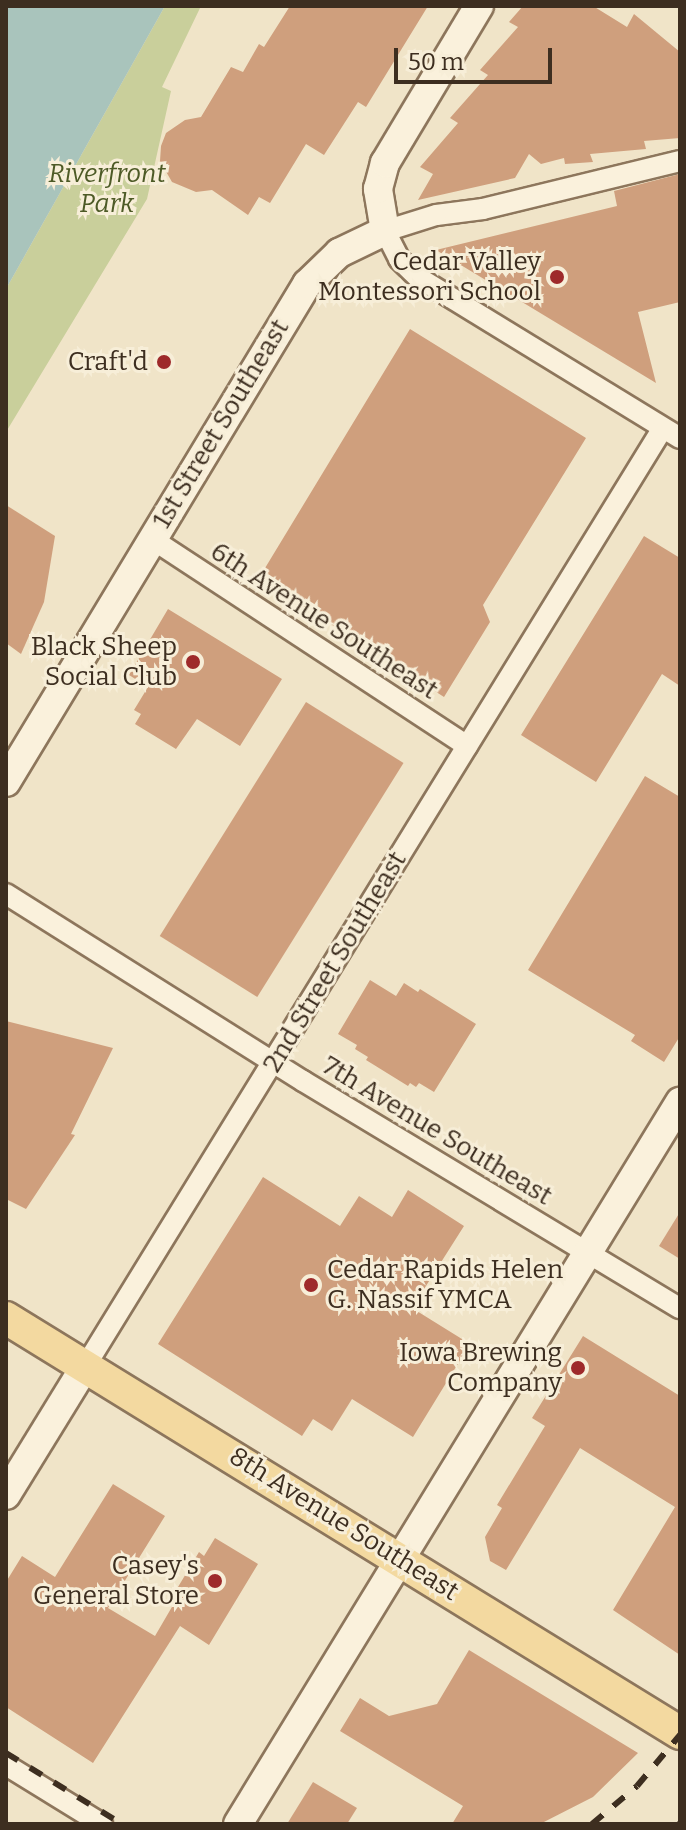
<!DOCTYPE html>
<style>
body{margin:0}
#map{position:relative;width:686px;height:1830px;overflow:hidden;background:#f0e4c8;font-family:Bitter,serif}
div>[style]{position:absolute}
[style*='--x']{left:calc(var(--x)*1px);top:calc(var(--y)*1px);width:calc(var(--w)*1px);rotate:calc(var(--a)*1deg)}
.green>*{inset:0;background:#c9cf9b}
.water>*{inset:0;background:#a9c4bc}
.building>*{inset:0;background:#cf9f7d;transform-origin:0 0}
.roads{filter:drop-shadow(2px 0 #8d765c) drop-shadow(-2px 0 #8d765c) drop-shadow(0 2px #8d765c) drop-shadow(0 -2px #8d765c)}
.street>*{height:20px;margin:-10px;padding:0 10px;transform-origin:10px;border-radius:10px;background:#faf1dc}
.secondary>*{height:28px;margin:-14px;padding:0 14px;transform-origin:14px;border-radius:14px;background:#faf1dc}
.primary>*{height:32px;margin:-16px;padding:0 16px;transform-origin:16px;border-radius:16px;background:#f3d9a0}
.rail>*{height:6px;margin-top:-3px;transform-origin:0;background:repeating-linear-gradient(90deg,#3d2e20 0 14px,transparent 0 28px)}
.dots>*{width:22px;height:22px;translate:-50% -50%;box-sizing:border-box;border:4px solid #f7eed8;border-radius:50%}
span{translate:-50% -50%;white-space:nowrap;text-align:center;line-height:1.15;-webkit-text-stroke:6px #f7eed8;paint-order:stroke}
.park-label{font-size:26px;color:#4d5a26;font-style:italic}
.poi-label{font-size:26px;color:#3d2e20}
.right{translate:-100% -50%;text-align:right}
.left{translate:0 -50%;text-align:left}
.street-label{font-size:26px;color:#3d2e20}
.frame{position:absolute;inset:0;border:8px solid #3d2e20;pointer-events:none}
.scale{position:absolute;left:394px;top:48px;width:158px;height:36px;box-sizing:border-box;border:4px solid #3d2e20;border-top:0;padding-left:10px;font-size:24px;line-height:28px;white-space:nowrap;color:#3d2e20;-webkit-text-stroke:6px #f7eed8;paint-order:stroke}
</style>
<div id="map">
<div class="green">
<i style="clip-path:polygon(165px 6px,201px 6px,162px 87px,171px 91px,147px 199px,6px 432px,6px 289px)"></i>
</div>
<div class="water">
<i style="clip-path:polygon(6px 6px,165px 6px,6px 289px)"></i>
</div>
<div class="building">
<i style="clip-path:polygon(290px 6px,428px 6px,366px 107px,358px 102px,324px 155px,306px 144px,270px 203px,259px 197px,248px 215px,212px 190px,196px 192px,172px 182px,160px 161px,161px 146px,166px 133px,185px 120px,201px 117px,231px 67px,243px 72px,259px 44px,264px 47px)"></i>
<i style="clip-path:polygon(523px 6px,593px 6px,627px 27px,634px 14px,680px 52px,680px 138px,644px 141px,646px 149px,590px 154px,593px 162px,565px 164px,564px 158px,541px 164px,529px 154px,515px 178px,418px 200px,433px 174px,420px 167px,458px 123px,450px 118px,488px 75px,480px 70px,518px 27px,509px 22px)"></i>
<i style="clip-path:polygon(680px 174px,680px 302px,638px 312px,656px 383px,436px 250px,617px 206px,614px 191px)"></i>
<i style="clip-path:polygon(410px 329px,586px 438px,483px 605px,490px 622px,444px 697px,259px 578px)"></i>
<i style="clip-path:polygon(6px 505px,55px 536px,44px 602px,21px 654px,6px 643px)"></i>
<i style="clip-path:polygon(644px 536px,680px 558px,680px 686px,662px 674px,596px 782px,521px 735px)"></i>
<i style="clip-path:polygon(168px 609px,282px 679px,240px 746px,197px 719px,176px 749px,135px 724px,141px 714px,134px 710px,148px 687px,129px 675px)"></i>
<i style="left:306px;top:702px;width:115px;height:276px;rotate:32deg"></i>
<i style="clip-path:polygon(645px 776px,680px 797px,680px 1036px,664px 1062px,631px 1041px,635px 1035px,528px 970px)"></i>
<i style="clip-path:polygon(370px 980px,396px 996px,404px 983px,418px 992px,420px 989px,476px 1024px,434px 1092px,419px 1083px,416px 1087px,410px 1083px,408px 1086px,366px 1060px,368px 1057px,355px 1049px,357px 1045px,338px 1034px)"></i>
<i style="clip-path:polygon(6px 1021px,113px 1048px,71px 1134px,75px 1135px,26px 1209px,6px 1199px)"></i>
<i style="clip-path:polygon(263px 1177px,340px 1226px,359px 1196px,392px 1217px,408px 1190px,464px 1226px,412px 1308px,470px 1344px,413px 1437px,352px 1399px,332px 1431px,313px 1419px,302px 1436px,158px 1344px)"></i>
<i style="clip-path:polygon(680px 1212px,680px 1259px,659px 1246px)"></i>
<i style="clip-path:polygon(583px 1336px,680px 1396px,680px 1655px,613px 1610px,675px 1507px,580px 1448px,506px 1570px,490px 1561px,485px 1537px,502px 1508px,497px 1505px,545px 1426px,532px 1418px)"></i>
<i style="clip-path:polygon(113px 1484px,165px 1516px,108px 1608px,155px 1636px,176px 1600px,172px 1597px,199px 1552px,204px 1556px,215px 1538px,258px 1564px,209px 1645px,180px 1626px,93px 1763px,6px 1707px,6px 1582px,22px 1556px,55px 1577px)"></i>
<i style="clip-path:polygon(469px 1650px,638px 1753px,593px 1797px,540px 1824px,452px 1824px,463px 1806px,340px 1731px,360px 1698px,389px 1716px,437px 1704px)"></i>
<i style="clip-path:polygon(313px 1782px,357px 1808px,347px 1824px,287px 1824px)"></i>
</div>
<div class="roads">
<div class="street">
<i style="--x:680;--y:161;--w:203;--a:166.3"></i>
<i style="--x:483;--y:209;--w:47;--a:172.7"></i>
<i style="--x:436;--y:215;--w:53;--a:162.6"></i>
<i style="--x:385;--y:231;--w:31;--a:63"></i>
<i style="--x:399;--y:259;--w:28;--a:44"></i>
<i style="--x:419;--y:278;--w:306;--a:31.5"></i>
<i style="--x:152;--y:539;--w:377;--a:33.3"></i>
<i style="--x:6;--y:894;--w:351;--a:32.2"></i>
<i style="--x:303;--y:1081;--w:440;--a:31.1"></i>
<i style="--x:86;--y:1365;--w:1100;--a:-58.38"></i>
<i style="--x:6;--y:1765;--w:113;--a:31.6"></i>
</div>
<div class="secondary">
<i style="--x:6;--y:782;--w:582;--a:-58.85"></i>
<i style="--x:307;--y:284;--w:45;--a:-44.1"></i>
<i style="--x:339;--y:253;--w:51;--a:-25.6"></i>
<i style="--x:385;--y:231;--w:43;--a:-99.5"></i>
<i style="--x:378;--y:189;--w:27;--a:-75"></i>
<i style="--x:385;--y:163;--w:183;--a:-59.1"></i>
<i style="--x:6;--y:1495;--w:153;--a:-58.4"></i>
<i style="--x:238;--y:1824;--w:847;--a:-58.53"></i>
</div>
<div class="primary">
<i style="--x:6;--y:1318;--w:792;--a:31.62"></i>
</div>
</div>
<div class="rail">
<i style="--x:6;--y:1753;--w:136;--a:31.5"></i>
<i style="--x:592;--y:1824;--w:59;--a:-40.2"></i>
<i style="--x:637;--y:1786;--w:67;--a:-49.9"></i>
<i style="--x:679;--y:1824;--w:1;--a:-45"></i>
</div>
<div class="dots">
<i style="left:557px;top:277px;background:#9e2a2b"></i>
<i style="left:164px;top:362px;background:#9e2a2b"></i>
<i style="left:193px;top:662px;background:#9e2a2b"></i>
<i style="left:311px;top:1285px;background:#9e2a2b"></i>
<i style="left:578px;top:1368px;background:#9e2a2b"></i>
<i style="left:215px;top:1581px;background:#9e2a2b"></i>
</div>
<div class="park-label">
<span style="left:107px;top:189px">Riverfront<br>Park</span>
</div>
<div class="poi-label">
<span class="right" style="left:541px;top:277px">Cedar Valley<br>Montessori School</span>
<span class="right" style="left:148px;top:362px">Craft'd</span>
<span class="right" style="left:177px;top:662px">Black Sheep<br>Social Club</span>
<span class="left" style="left:327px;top:1285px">Cedar Rapids Helen<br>G. Nassif YMCA</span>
<span class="right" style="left:562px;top:1368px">Iowa Brewing<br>Company</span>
<span class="right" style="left:199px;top:1581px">Casey's<br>General Store</span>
</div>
<div class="street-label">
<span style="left:221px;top:424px;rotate:-59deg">1st Street Southeast</span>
<span style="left:324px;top:621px;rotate:33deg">6th Avenue Southeast</span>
<span style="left:335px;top:962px;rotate:-59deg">2nd Street Southeast</span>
<span style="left:437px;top:1131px;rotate:31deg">7th Avenue Southeast</span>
<span style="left:344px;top:1524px;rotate:32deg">8th Avenue Southeast</span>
</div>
<div class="frame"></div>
<div class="scale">50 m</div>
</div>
